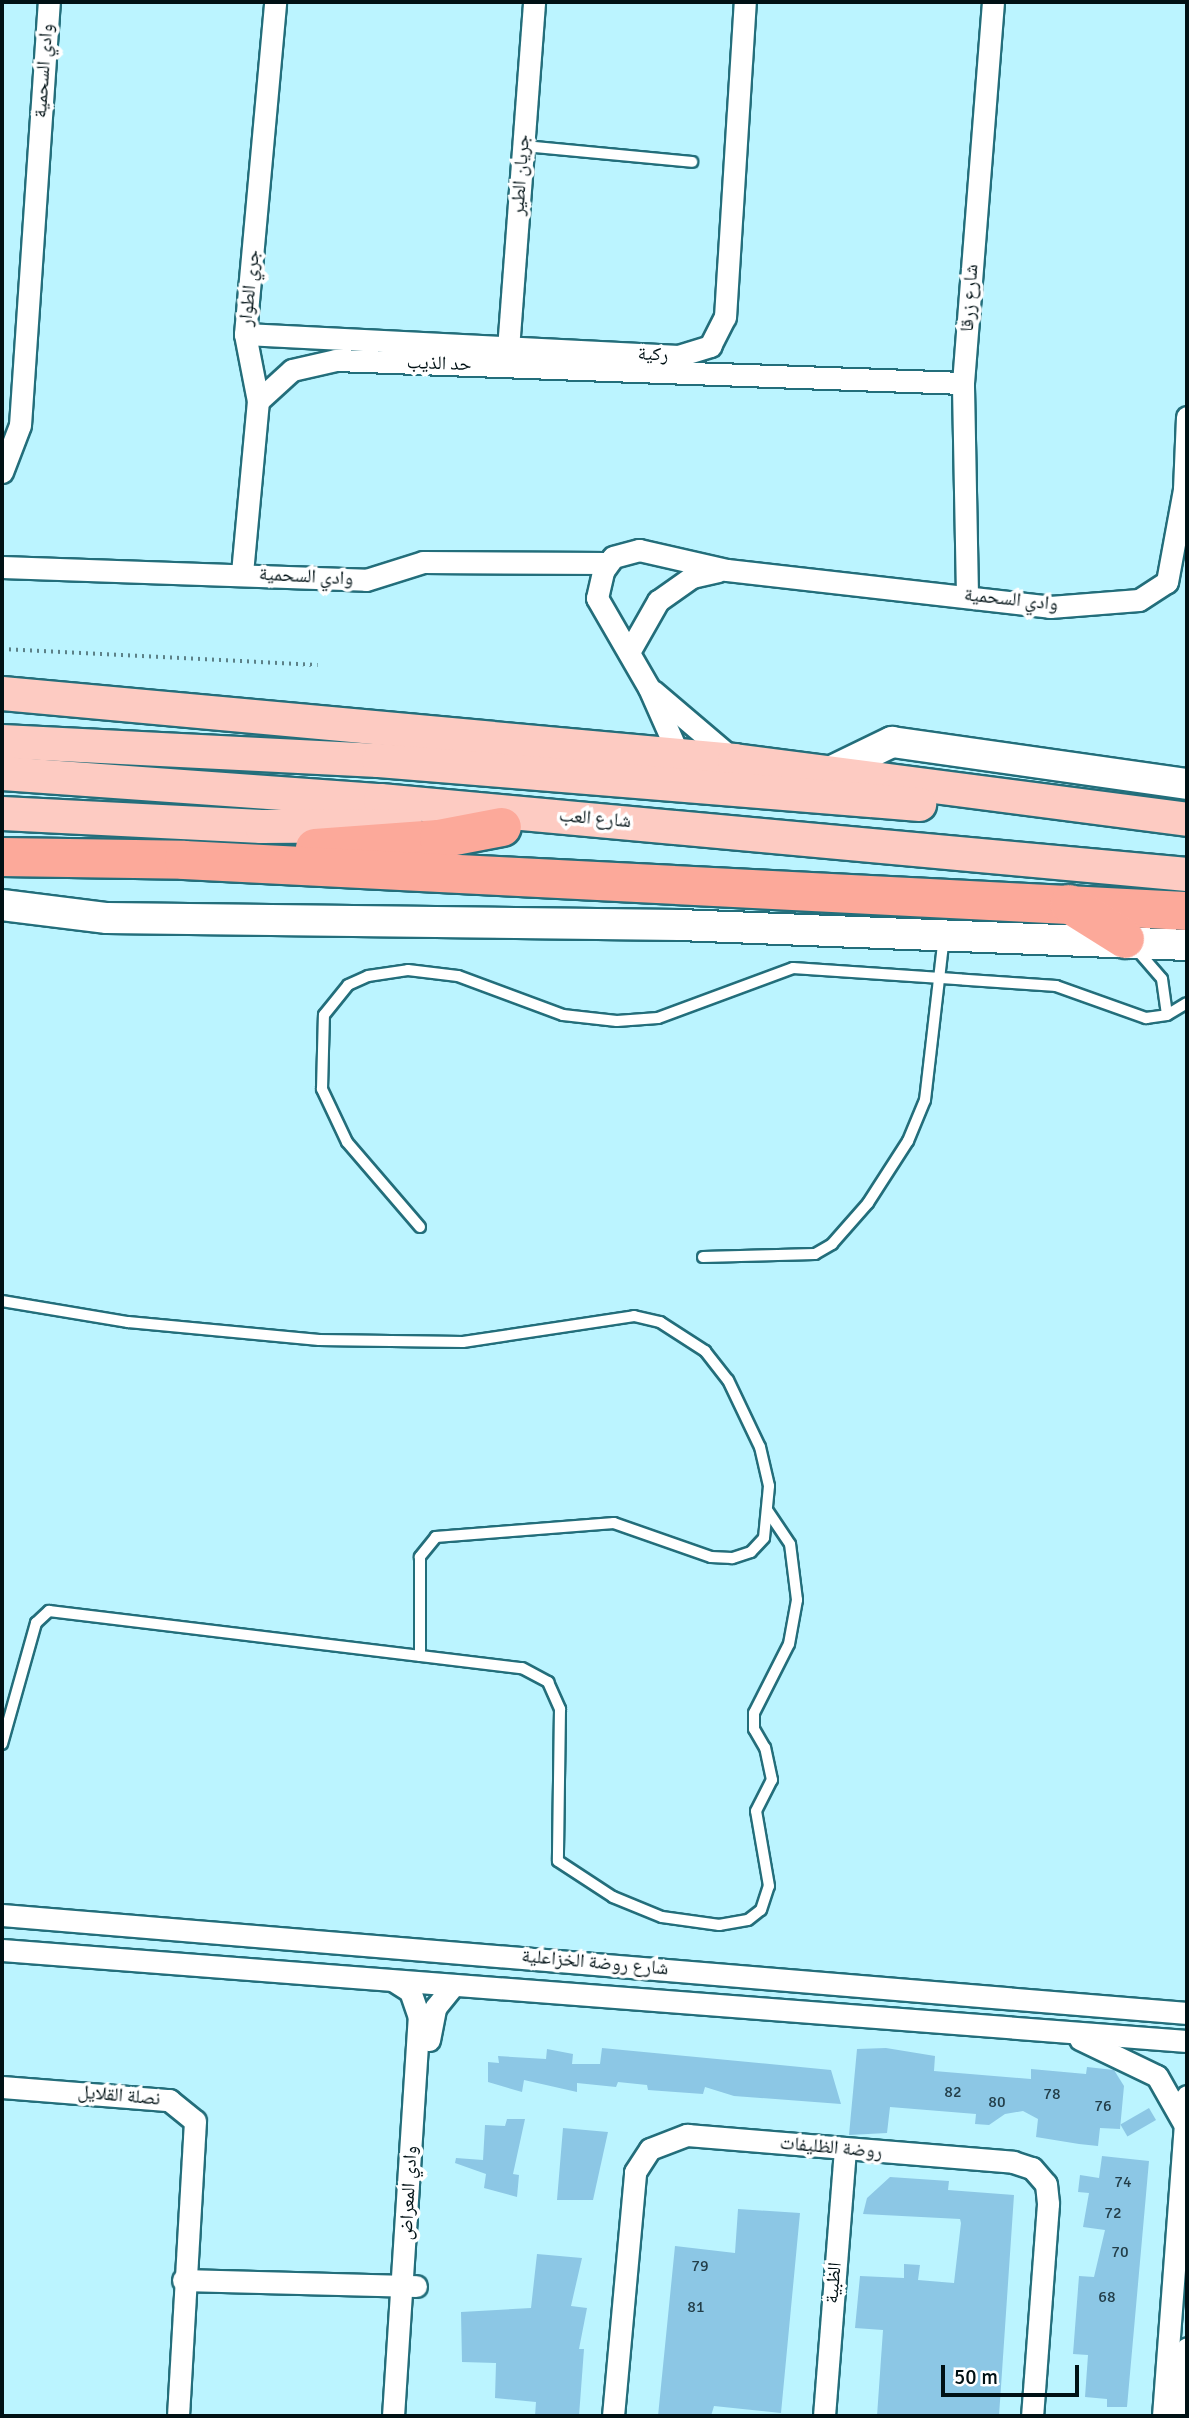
<!DOCTYPE html>
<meta charset="utf-8">
<style>
body{margin:0}
#map{position:relative;width:1189px;height:2418px;overflow:hidden;background:#bbf4ff;font-family:Signika,"Noto Naskh Arabic",sans-serif}
div>[style]{position:absolute}
[style*='--x']{left:calc(var(--x)*1px);top:calc(var(--y)*1px);width:calc(var(--w)*1px);rotate:calc(var(--a)*1deg)}
.building>*{inset:0;background:#8cc7e5;transform-origin:0 0}
.path>*{height:3.5px;margin-top:-1.75px;transform-origin:0;background:repeating-linear-gradient(90deg,#5c8188 0 2px,transparent 0 7px)}
.roads{filter:drop-shadow(2px 0 #236e7b) drop-shadow(-2px 0 #236e7b) drop-shadow(0 2px #236e7b) drop-shadow(0 -2px #236e7b)}
.lane>*{height:10px;margin:-5px;padding:0 5px;transform-origin:5px;border-radius:5px;background:#fff}
.street>*{height:21px;margin:-10.5px;padding:0 10.5px;transform-origin:10.5px;border-radius:10.5px;background:#fff}
.secondary>*{height:30px;margin:-15px;padding:0 15px;transform-origin:15px;border-radius:15px;background:#fff}
.primary>*{height:33px;margin:-16.5px;padding:0 16.5px;transform-origin:16.5px;border-radius:16.5px;background:#fdcbc2}
.highway>*{height:38px;margin:-19px;padding:0 19px;transform-origin:19px;border-radius:19px;background:#fca99a}
span{translate:-50% -50%;white-space:nowrap;text-align:center;line-height:1.15;-webkit-text-stroke:7px #fff;paint-order:stroke}
.number-label{font-size:16px;color:#233e49}
.number-label span{-webkit-text-stroke-width:0}
.street-label{font-size:19px;color:#001115}
.frame{position:absolute;inset:0;border:4px solid #001115;pointer-events:none}
.scale{position:absolute;left:941px;top:2365px;width:138px;height:32px;box-sizing:border-box;border:4px solid #001115;border-top:0;padding-left:9px;font-size:21px;line-height:24px;white-space:nowrap;color:#001115;-webkit-text-stroke:5px #fff;paint-order:stroke}
</style>
<div id="map">
<div class="building">
<i style="clip-path:polygon(602px 2048px,831px 2070px,841px 2104px,734px 2096px,705px 2087px,703px 2094px,648px 2090px,647px 2085px,618px 2082px,616px 2087px,577px 2083px,577px 2092px,524px 2080px,522px 2092px,488px 2082px,488px 2062px,499px 2063px,498px 2056px,546px 2059px,547px 2049px,573px 2054px,572px 2064px,600px 2064px)"></i>
<i style="clip-path:polygon(886px 2048px,935px 2056px,934px 2071px,1031px 2079px,1031px 2069px,1086px 2074px,1087px 2067px,1114px 2070px,1124px 2086px,1120px 2129px,1100px 2128px,1098px 2146px,1079px 2144px,1036px 2137px,1038px 2119px,1023px 2111px,1005px 2114px,989px 2125px,975px 2124px,976px 2114px,890px 2107px,887px 2133px,849px 2135px,857px 2049px)"></i>
<i style="left:1149px;top:2108px;width:14px;height:33px;rotate:60deg"></i>
<i style="clip-path:polygon(507px 2119px,525px 2119px,513px 2174px,519px 2175px,517px 2197px,484px 2188px,486px 2174px,455px 2163px,456px 2158px,483px 2160px,485px 2125px,505px 2126px)"></i>
<i style="clip-path:polygon(563px 2128px,608px 2132px,593px 2200px,557px 2200px)"></i>
<i style="clip-path:polygon(1102px 2156px,1149px 2161px,1127px 2407px,1107px 2407px,1107px 2399px,1085px 2397px,1088px 2355px,1073px 2354px,1079px 2276px,1094px 2277px,1105px 2230px,1083px 2227px,1089px 2193px,1078px 2192px,1080px 2175px,1099px 2178px)"></i>
<i style="clip-path:polygon(890px 2177px,949px 2181px,948px 2190px,1014px 2195px,999px 2416px,877px 2416px,883px 2330px,855px 2328px,860px 2276px,904px 2278px,904px 2264px,920px 2265px,918px 2280px,954px 2283px,961px 2223px,960px 2219px,863px 2214px,867px 2198px)"></i>
<i style="clip-path:polygon(738px 2209px,800px 2213px,781px 2413px,714px 2406px,711px 2416px,658px 2416px,675px 2246px,735px 2253px)"></i>
<i style="clip-path:polygon(537px 2254px,582px 2258px,571px 2306px,587px 2308px,579px 2349px,584px 2349px,579px 2416px,535px 2416px,536px 2402px,495px 2398px,496px 2363px,462px 2362px,461px 2312px,531px 2308px)"></i>
</div>
<div class="path">
<i style="--x:2;--y:649;--w:316;--a:2.9"></i>
</div>
<div class="roads">
<div class="lane">
<i style="--x:524;--y:146;--w:169;--a:5.4"></i>
<i style="--x:1137;--y:950;--w:38;--a:49"></i>
<i style="--x:1162;--y:979;--w:36;--a:82"></i>
<i style="--x:420;--y:1227;--w:112;--a:-130.7"></i>
<i style="--x:347;--y:1142;--w:59;--a:-115.3"></i>
<i style="--x:322;--y:1089;--w:74;--a:-88.5"></i>
<i style="--x:324;--y:1015;--w:38;--a:-51"></i>
<i style="--x:348;--y:985;--w:22;--a:-24"></i>
<i style="--x:368;--y:976;--w:40;--a:-8.5"></i>
<i style="--x:408;--y:970;--w:50;--a:6.8"></i>
<i style="--x:458;--y:976;--w:112;--a:20.4"></i>
<i style="--x:563;--y:1015;--w:54;--a:6.3"></i>
<i style="--x:617;--y:1021;--w:41;--a:-4.2"></i>
<i style="--x:658;--y:1018;--w:144;--a:-20.3"></i>
<i style="--x:793;--y:968;--w:264;--a:3.9"></i>
<i style="--x:1056;--y:986;--w:96;--a:19.6"></i>
<i style="--x:1146;--y:1018;--w:21;--a:-8"></i>
<i style="--x:1167;--y:1015;--w:23;--a:-31"></i>
<i style="--x:703;--y:1257;--w:112;--a:-1.5"></i>
<i style="--x:815;--y:1254;--w:20;--a:-30"></i>
<i style="--x:832;--y:1244;--w:55;--a:-48.7"></i>
<i style="--x:868;--y:1203;--w:74;--a:-57.2"></i>
<i style="--x:908;--y:1141;--w:44;--a:-67.5"></i>
<i style="--x:925;--y:1100;--w:164;--a:-83.4"></i>
<i style="--x:2;--y:1301;--w:128;--a:9.5"></i>
<i style="--x:128;--y:1322;--w:192;--a:5.4"></i>
<i style="--x:319;--y:1340;--w:144;--a:0.8"></i>
<i style="--x:463;--y:1342;--w:173;--a:-8.6"></i>
<i style="--x:634;--y:1316;--w:27;--a:13"></i>
<i style="--x:660;--y:1322;--w:54;--a:32.8"></i>
<i style="--x:705;--y:1351;--w:37;--a:52"></i>
<i style="--x:728;--y:1380;--w:74;--a:64.5"></i>
<i style="--x:760;--y:1447;--w:40;--a:77"></i>
<i style="--x:769;--y:1486;--w:52;--a:95.5"></i>
<i style="--x:764;--y:1538;--w:19;--a:133"></i>
<i style="--x:751;--y:1552;--w:20;--a:162"></i>
<i style="--x:732;--y:1558;--w:21;--a:-177"></i>
<i style="--x:711;--y:1557;--w:103;--a:-160.7"></i>
<i style="--x:614;--y:1523;--w:179;--a:175.5"></i>
<i style="--x:436;--y:1537;--w:26;--a:129"></i>
<i style="--x:420;--y:1557;--w:99;--a:90"></i>
<i style="--x:2;--y:1744;--w:126;--a:-74.3"></i>
<i style="--x:36;--y:1623;--w:18;--a:-43"></i>
<i style="--x:49;--y:1611;--w:476;--a:6.9"></i>
<i style="--x:522;--y:1668;--w:30;--a:28"></i>
<i style="--x:548;--y:1682;--w:30;--a:66"></i>
<i style="--x:560;--y:1709;--w:152;--a:90.8"></i>
<i style="--x:558;--y:1861;--w:66;--a:33.2"></i>
<i style="--x:613;--y:1897;--w:53;--a:22.2"></i>
<i style="--x:662;--y:1917;--w:58;--a:8"></i>
<i style="--x:719;--y:1925;--w:29;--a:-10"></i>
<i style="--x:748;--y:1920;--w:16;--a:-38"></i>
<i style="--x:761;--y:1910;--w:25;--a:-72"></i>
<i style="--x:769;--y:1886;--w:76;--a:-99.8"></i>
<i style="--x:756;--y:1811;--w:35;--a:-63"></i>
<i style="--x:772;--y:1780;--w:33;--a:-102"></i>
<i style="--x:765;--y:1748;--w:22;--a:-120"></i>
<i style="--x:754;--y:1729;--w:16;--a:-90"></i>
<i style="--x:754;--y:1713;--w:77;--a:-63.1"></i>
<i style="--x:789;--y:1644;--w:45;--a:-79.7"></i>
<i style="--x:797;--y:1600;--w:56;--a:-97.1"></i>
<i style="--x:790;--y:1544;--w:40;--a:-124"></i>
</div>
<div class="street">
<i style="--x:245;--y:334;--w:434;--a:2.9"></i>
<i style="--x:678;--y:356;--w:34;--a:-17"></i>
<i style="--x:710;--y:346;--w:33;--a:-63"></i>
<i style="--x:725;--y:317;--w:316;--a:-86.4"></i>
<i style="--x:508;--y:349;--w:348;--a:-85.7"></i>
<i style="--x:258;--y:401;--w:46;--a:-42.4"></i>
<i style="--x:292;--y:370;--w:45;--a:-12.8"></i>
<i style="--x:336;--y:360;--w:627;--a:2.1"></i>
<i style="--x:2;--y:472;--w:50;--a:-69"></i>
<i style="--x:20;--y:425;--w:424;--a:-86.1"></i>
<i style="--x:2;--y:567;--w:364;--a:2"></i>
<i style="--x:366;--y:580;--w:60;--a:-17.5"></i>
<i style="--x:423;--y:562;--w:184;--a:0.3"></i>
<i style="--x:242;--y:573;--w:173;--a:-84.7"></i>
<i style="--x:258;--y:401;--w:68;--a:-101"></i>
<i style="--x:245;--y:334;--w:333;--a:-84.8"></i>
<i style="--x:967;--y:595;--w:212;--a:-91.1"></i>
<i style="--x:963;--y:383;--w:382;--a:-85.5"></i>
<i style="--x:629;--y:652;--w:59;--a:-60.4"></i>
<i style="--x:658;--y:601;--w:42;--a:-35.2"></i>
<i style="--x:692;--y:577;--w:27;--a:-13"></i>
<i style="--x:653;--y:691;--w:105;--a:40.4"></i>
<i style="--x:680;--y:758;--w:77;--a:-113.9"></i>
<i style="--x:649;--y:688;--w:104;--a:-120"></i>
<i style="--x:597;--y:598;--w:28;--a:-77"></i>
<i style="--x:603;--y:571;--w:17;--a:-54"></i>
<i style="--x:613;--y:557;--w:27;--a:-15"></i>
<i style="--x:639;--y:550;--w:90;--a:12.8"></i>
<i style="--x:727;--y:570;--w:325;--a:6.5"></i>
<i style="--x:1050;--y:607;--w:89;--a:-4.5"></i>
<i style="--x:1139;--y:600;--w:33;--a:-33"></i>
<i style="--x:1167;--y:582;--w:95;--a:-79.6"></i>
<i style="--x:1184;--y:489;--w:72;--a:-87.6"></i>
<i style="--x:2;--y:1915;--w:1189;--a:4.73"></i>
<i style="--x:2;--y:1950;--w:1188;--a:4.39"></i>
<i style="--x:1080;--y:2039;--w:85;--a:25.7"></i>
<i style="--x:1157;--y:2076;--w:53;--a:60.5"></i>
<i style="--x:429;--y:2040;--w:33;--a:-79"></i>
<i style="--x:435;--y:2008;--w:28;--a:-51"></i>
<i style="--x:2;--y:2087;--w:168;--a:4.5"></i>
<i style="--x:169;--y:2100;--w:33;--a:39"></i>
<i style="--x:195;--y:2121;--w:295;--a:93.3"></i>
<i style="--x:183;--y:2280;--w:233;--a:1.5"></i>
<i style="--x:393;--y:2416;--w:400;--a:-86.3"></i>
<i style="--x:419;--y:2017;--w:28;--a:-109"></i>
<i style="--x:410;--y:1991;--w:19;--a:-148"></i>
<i style="--x:613;--y:2416;--w:245;--a:-84.8"></i>
<i style="--x:635;--y:2172;--w:27;--a:-57"></i>
<i style="--x:650;--y:2149;--w:40;--a:-21"></i>
<i style="--x:687;--y:2135;--w:327;--a:4.7"></i>
<i style="--x:1013;--y:2162;--w:20;--a:18"></i>
<i style="--x:1032;--y:2168;--w:21;--a:49"></i>
<i style="--x:1046;--y:2184;--w:20;--a:84"></i>
<i style="--x:1048;--y:2204;--w:213;--a:94.3"></i>
<i style="--x:824;--y:2416;--w:267;--a:-85.5"></i>
<i style="--x:1163;--y:2416;--w:321;--a:-85.7"></i>
<i style="--x:1182;--y:2416;--w:68;--a:-85.8"></i>
</div>
<div class="secondary">
<i style="--x:832;--y:771;--w:67;--a:-25.8"></i>
<i style="--x:892;--y:742;--w:298;--a:8.1"></i>
<i style="--x:2;--y:905;--w:106;--a:7.1"></i>
<i style="--x:107;--y:918;--w:572;--a:0.7"></i>
<i style="--x:679;--y:925;--w:508;--a:2.25"></i>
</div>
<div class="primary">
<i style="--x:2;--y:693;--w:735;--a:5.23"></i>
<i style="--x:734;--y:760;--w:457;--a:7.4"></i>
<i style="--x:2;--y:741;--w:376;--a:2.9"></i>
<i style="--x:378;--y:760;--w:543;--a:4.65"></i>
<i style="--x:2;--y:773;--w:379;--a:4.1"></i>
<i style="--x:380;--y:800;--w:810;--a:5.24"></i>
<i style="--x:2;--y:813;--w:259;--a:2.9"></i>
<i style="--x:261;--y:826;--w:144;--a:-0.4"></i>
</div>
<div class="highway">
<i style="--x:315;--y:848;--w:124;--a:-4.2"></i>
<i style="--x:439;--y:839;--w:64;--a:-10.8"></i>
<i style="--x:2;--y:857;--w:182;--a:0.9"></i>
<i style="--x:184;--y:860;--w:1004;--a:2.91"></i>
<i style="--x:1069;--y:904;--w:66;--a:32"></i>
</div>
</div>
<div class="number-label">
<span style="left:953px;top:2092px">82</span>
<span style="left:1052px;top:2094px">78</span>
<span style="left:997px;top:2102px">80</span>
<span style="left:1103px;top:2106px">76</span>
<span style="left:1123px;top:2182px">74</span>
<span style="left:1113px;top:2213px">72</span>
<span style="left:1120px;top:2252px">70</span>
<span style="left:700px;top:2266px">79</span>
<span style="left:1107px;top:2297px">68</span>
<span style="left:696px;top:2307px">81</span>
</div>
<div class="street-label">
<span style="left:44px;top:71px;rotate:-86deg">وادي السحمية</span>
<span style="left:521px;top:175px;rotate:-86deg">جريان الطير</span>
<span style="left:250px;top:288px;rotate:-84deg">جري الطوار</span>
<span style="left:970px;top:298px;rotate:-86deg">شارع زرقا</span>
<span style="left:653px;top:355px;rotate:3deg">ركية</span>
<span style="left:439px;top:364px;rotate:2deg">حد الذيب</span>
<span style="left:306px;top:577px;rotate:3deg">وادي السحمية</span>
<span style="left:1011px;top:600px;rotate:6deg">وادي السحمية</span>
<span style="left:595px;top:819px;rotate:5deg">شارع العب</span>
<span style="left:595px;top:1963px;rotate:5deg">شارع روضة الخزاعلية</span>
<span style="left:119px;top:2096px;rotate:5deg">نصلة القلايل</span>
<span style="left:831px;top:2148px;rotate:5deg">روضة الظليفات</span>
<span style="left:409px;top:2193px;rotate:-87deg">وادي المعراض</span>
<span style="left:834px;top:2283px;rotate:-85deg">الظبية</span>
</div>
<div class="frame"></div>
<div class="scale">50 m</div>
</div>
